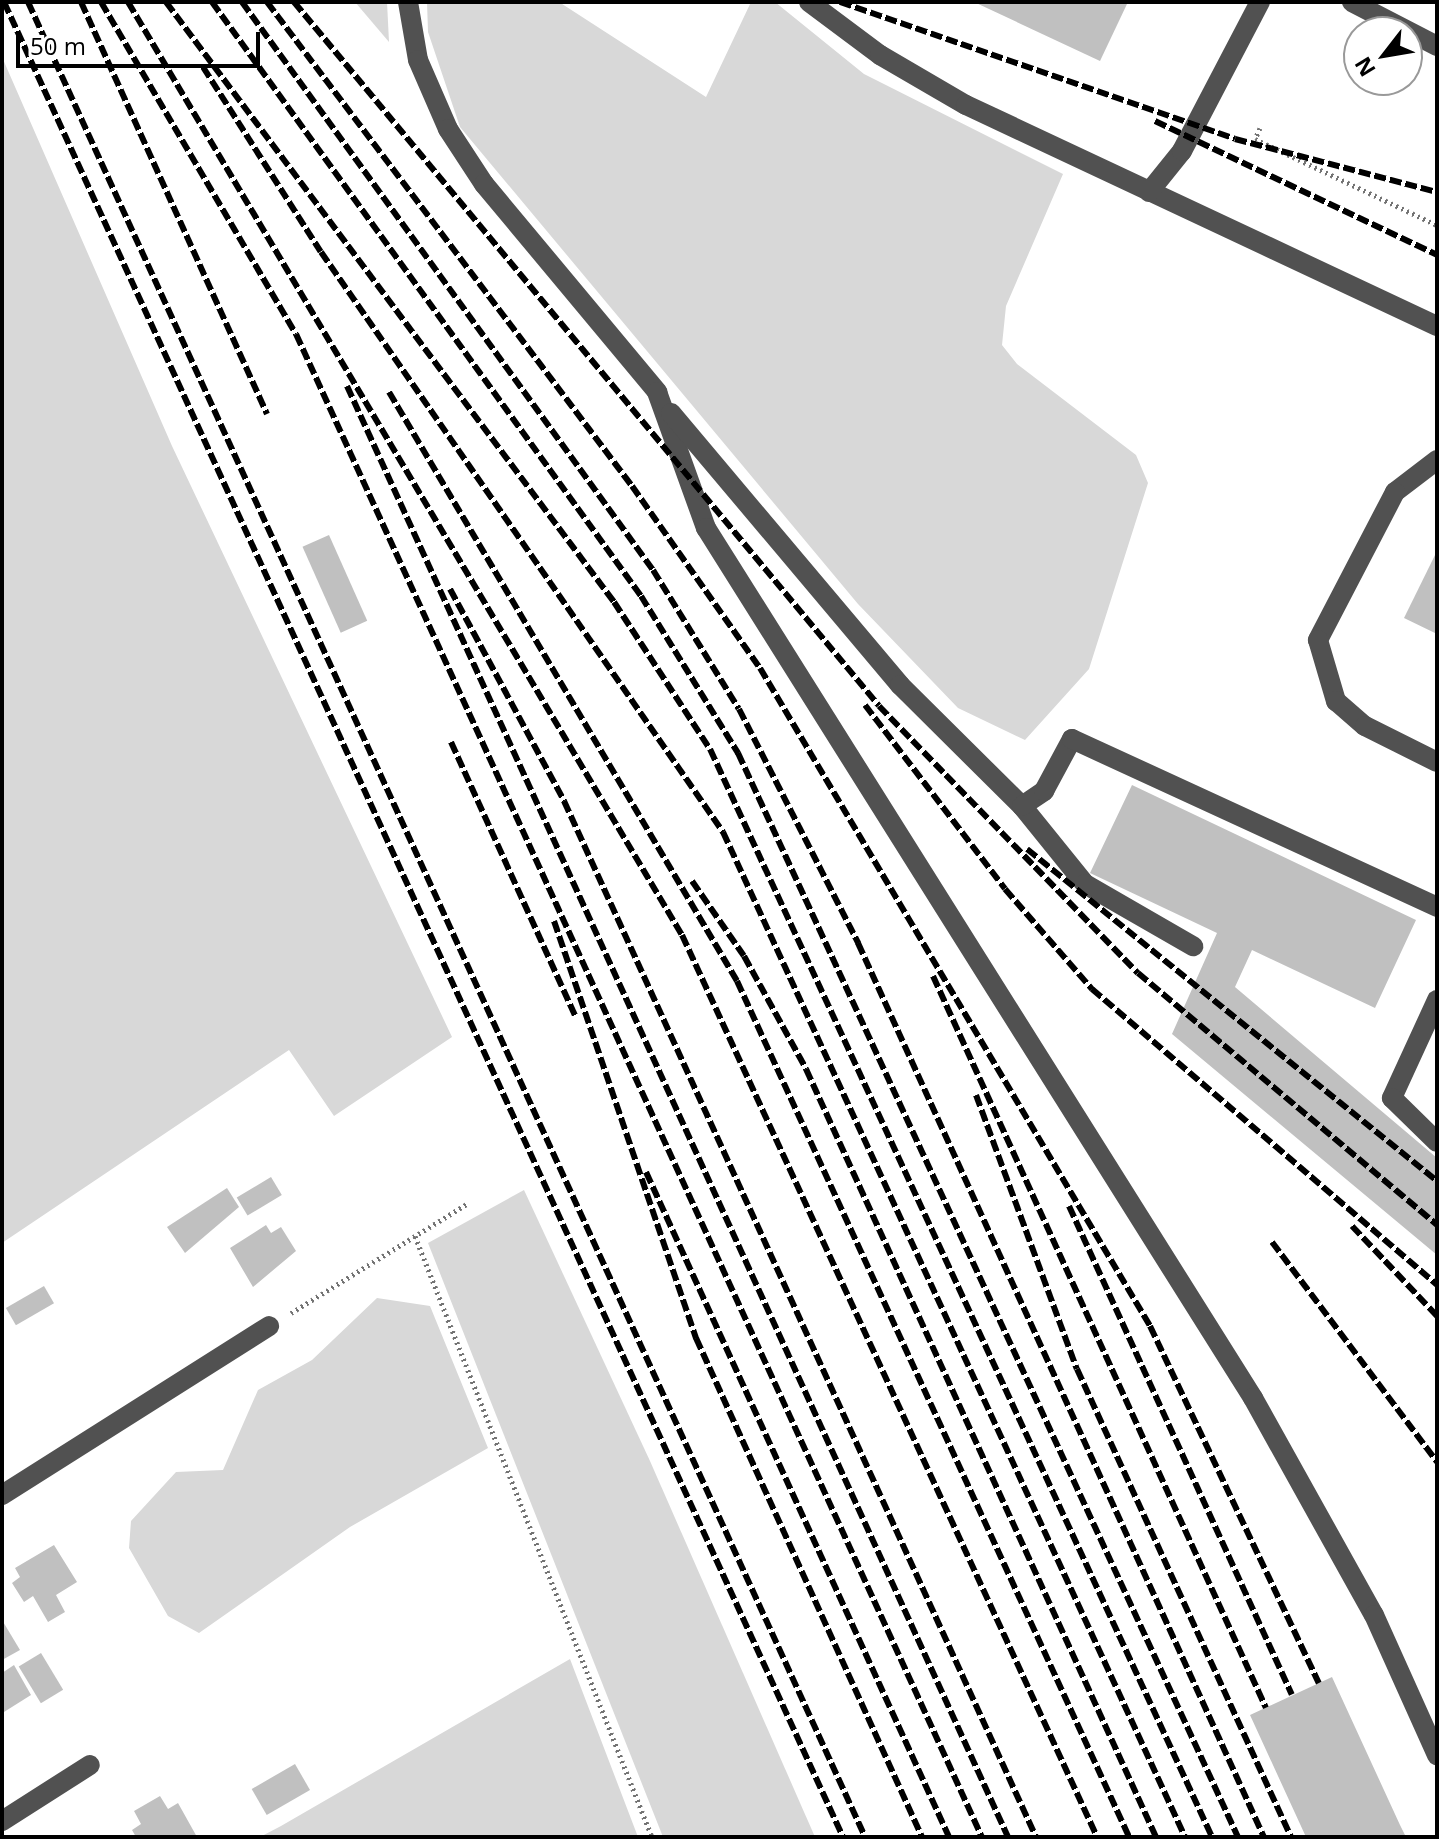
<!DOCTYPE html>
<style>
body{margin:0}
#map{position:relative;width:1439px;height:1839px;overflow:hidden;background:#fff;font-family:"Open Sans",sans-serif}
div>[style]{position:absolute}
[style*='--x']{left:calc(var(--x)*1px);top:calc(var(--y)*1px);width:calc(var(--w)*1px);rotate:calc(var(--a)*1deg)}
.green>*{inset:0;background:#d8d8d8}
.building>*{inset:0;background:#c0c0c0;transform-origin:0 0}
.path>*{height:5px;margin-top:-2.5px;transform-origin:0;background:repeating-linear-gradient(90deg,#737373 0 2px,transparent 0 6px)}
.minor>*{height:20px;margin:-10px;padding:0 10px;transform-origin:10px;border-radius:10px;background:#515151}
.rail>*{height:6px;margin-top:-3px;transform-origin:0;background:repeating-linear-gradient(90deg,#000 0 12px,transparent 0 16px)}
span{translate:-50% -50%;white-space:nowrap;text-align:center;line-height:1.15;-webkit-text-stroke:6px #fff;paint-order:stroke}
.frame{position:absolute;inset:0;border:4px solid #000;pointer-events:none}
.north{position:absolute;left:1343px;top:16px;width:80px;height:80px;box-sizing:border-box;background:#fff;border:2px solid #999;border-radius:50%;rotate:239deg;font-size:22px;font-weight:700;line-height:32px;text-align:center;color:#000}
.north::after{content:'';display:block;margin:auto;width:28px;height:36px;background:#000;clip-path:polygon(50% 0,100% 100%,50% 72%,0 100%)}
.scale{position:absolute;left:16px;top:32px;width:244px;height:36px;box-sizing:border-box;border:4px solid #000;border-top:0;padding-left:10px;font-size:24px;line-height:28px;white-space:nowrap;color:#000;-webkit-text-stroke:6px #fff;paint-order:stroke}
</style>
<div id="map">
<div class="green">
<i style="clip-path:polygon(355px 2px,387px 2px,389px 42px)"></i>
<i style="clip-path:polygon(427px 2px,559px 2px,706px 97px,751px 2px,775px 2px,864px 74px,1063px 174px,1006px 306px,1002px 345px,1017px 364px,1136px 455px,1148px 483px,1089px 669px,1025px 740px,958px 708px,858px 604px,460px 127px,428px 32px)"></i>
<i style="clip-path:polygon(2px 57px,172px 446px,452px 1037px,334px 1116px,289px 1050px,2px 1243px)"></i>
<i style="clip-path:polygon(524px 1190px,650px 1461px,815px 1837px,663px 1837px,428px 1243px)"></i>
<i style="clip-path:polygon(377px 1298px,430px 1306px,488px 1448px,350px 1527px,199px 1633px,168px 1616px,129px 1548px,131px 1521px,176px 1472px,223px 1470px,258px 1390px,312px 1360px)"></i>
<i style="clip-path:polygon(570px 1659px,638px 1837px,260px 1837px,281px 1826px)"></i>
</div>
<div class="building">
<i style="clip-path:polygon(974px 2px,1121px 2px,1127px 4px,1100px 61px)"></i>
<i style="left:329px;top:535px;width:94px;height:29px;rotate:66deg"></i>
<i style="clip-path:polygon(1437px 551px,1437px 634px,1404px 618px)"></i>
<i style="clip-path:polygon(1132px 785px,1416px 920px,1375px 1008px,1252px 950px,1235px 987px,1437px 1158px,1437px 1255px,1172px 1034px,1217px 933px,1090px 873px)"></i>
<i style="left:271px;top:1177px;width:21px;height:40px;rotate:59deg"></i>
<i style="clip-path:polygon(227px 1188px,239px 1207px,185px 1253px,167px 1227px)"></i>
<i style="clip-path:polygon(266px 1225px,271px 1233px,281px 1227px,296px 1251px,253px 1287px,230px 1248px)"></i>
<i style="left:44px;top:1286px;width:20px;height:44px;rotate:60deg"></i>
<i style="clip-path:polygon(54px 1545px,77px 1582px,56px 1595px,65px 1612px,48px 1622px,33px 1596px,24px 1602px,12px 1583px,20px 1577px,15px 1568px)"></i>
<i style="clip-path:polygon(2px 1620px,20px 1650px,2px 1660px)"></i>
<i style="left:41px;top:1653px;width:43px;height:26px;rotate:59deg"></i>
<i style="clip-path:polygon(14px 1665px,31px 1695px,4px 1712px,2px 1673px)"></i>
<i style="clip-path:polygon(1332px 1677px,1400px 1825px,1406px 1837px,1306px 1837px,1250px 1715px)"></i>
<i style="left:295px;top:1764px;width:30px;height:50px;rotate:60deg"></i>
<i style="clip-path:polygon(160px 1796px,168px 1809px,178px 1803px,197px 1837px,136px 1837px,132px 1830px,141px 1824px,134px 1811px)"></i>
</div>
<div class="path">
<i style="--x:1260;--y:128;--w:12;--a:114"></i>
<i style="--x:1255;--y:139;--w:201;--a:25.3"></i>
<i style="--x:415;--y:1236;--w:646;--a:68.48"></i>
<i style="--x:291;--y:1313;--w:207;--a:-31.8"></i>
</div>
<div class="minor">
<i style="--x:408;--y:2;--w:59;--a:80.2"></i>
<i style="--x:418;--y:60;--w:75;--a:66.5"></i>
<i style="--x:448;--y:129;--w:66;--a:56.8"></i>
<i style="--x:484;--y:184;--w:271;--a:50.2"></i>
<i style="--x:657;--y:392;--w:145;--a:70.2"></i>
<i style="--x:706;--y:528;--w:1028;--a:57.84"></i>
<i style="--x:1253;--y:1398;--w:248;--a:60.9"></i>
<i style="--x:1374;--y:1615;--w:154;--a:65.8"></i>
<i style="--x:809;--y:2;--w:89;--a:36.7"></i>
<i style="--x:880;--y:55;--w:99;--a:30.2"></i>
<i style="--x:966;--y:105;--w:520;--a:25.14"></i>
<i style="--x:1352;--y:2;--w:96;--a:27.4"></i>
<i style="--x:1149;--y:192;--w:53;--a:-51.2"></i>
<i style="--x:1182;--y:151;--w:168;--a:-62.4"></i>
<i style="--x:671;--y:413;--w:356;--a:49.9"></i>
<i style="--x:900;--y:685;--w:172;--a:44.8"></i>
<i style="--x:1022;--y:806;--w:100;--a:51.1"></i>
<i style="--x:1085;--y:884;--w:125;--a:29.9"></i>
<i style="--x:1437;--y:460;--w:53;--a:142.7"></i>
<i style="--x:1395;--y:492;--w:167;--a:117.5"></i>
<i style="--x:1318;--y:640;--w:64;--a:73.6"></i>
<i style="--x:1336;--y:701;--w:38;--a:41"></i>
<i style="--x:1365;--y:726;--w:80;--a:26.6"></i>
<i style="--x:1022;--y:806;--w:27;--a:-34"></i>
<i style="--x:1044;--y:791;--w:59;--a:-61.7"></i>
<i style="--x:1072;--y:739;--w:402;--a:24.7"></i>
<i style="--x:1437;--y:1000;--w:108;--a:114.7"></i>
<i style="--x:1392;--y:1098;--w:63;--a:44.4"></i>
<i style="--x:2;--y:1495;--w:316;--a:-32.3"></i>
<i style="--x:2;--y:1821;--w:104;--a:-32.5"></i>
</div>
<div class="rail">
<i style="--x:4;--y:2;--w:2018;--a:65.43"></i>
<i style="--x:28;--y:2;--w:2017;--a:65.48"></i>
<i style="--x:81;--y:2;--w:452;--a:65.7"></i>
<i style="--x:101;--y:2;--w:385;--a:59.6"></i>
<i style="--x:296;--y:334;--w:1652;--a:65.47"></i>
<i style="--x:128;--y:2;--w:1085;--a:59.3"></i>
<i style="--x:682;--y:935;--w:993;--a:65.29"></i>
<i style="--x:166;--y:2;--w:749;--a:53.25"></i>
<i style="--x:614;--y:602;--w:176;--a:56.9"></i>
<i style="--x:710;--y:749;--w:1198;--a:65.23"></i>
<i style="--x:212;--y:2;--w:733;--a:54.16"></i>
<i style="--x:641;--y:596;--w:185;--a:58.3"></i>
<i style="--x:738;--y:753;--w:1194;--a:65.24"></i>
<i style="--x:242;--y:2;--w:701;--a:54.11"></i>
<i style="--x:653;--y:570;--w:163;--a:58.3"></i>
<i style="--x:739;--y:709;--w:263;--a:63"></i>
<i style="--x:858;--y:943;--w:982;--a:65.58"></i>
<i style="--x:267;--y:2;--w:606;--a:52.98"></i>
<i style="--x:632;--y:486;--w:223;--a:54.9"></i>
<i style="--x:760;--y:668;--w:765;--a:59.34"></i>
<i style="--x:1150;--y:1326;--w:395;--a:64.7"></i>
<i style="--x:294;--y:2;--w:915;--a:50.27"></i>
<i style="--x:879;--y:706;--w:372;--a:45.9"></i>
<i style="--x:1138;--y:973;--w:391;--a:40.1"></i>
<i style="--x:840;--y:2;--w:418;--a:19.1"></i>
<i style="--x:1235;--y:139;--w:209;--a:14.7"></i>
<i style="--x:203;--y:67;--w:219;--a:57.5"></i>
<i style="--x:321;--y:252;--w:706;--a:55.27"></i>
<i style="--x:723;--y:832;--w:1106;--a:65.31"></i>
<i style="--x:1155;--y:121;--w:312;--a:25.4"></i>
<i style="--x:347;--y:386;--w:1594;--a:65.51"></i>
<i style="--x:389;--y:392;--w:684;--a:59.42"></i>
<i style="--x:737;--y:981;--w:941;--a:65.39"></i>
<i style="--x:450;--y:589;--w:241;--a:61.7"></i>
<i style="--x:564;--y:801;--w:1138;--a:65.51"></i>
<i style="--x:865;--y:705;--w:231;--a:52.7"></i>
<i style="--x:1005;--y:889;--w:133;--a:49"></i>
<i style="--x:1092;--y:989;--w:455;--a:40.6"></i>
<i style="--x:451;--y:742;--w:300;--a:65.6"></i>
<i style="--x:1027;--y:849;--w:528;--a:39"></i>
<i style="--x:692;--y:881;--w:91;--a:55.3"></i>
<i style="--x:744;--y:956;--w:129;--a:61.2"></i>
<i style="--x:806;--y:1069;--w:844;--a:65.5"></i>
<i style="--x:554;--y:921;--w:441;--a:71.2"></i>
<i style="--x:696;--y:1338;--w:548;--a:65.63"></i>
<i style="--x:933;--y:976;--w:804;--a:65.54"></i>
<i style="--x:976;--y:1095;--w:292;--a:69.8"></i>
<i style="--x:1077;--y:1369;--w:515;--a:65.43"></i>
<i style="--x:646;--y:1172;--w:731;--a:65.5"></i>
<i style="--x:1069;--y:1206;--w:537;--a:65.49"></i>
<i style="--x:1352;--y:1226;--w:124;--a:46.6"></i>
<i style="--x:1272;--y:1242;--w:275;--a:53.1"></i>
</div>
<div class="frame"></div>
<div class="north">N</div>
<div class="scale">50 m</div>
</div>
